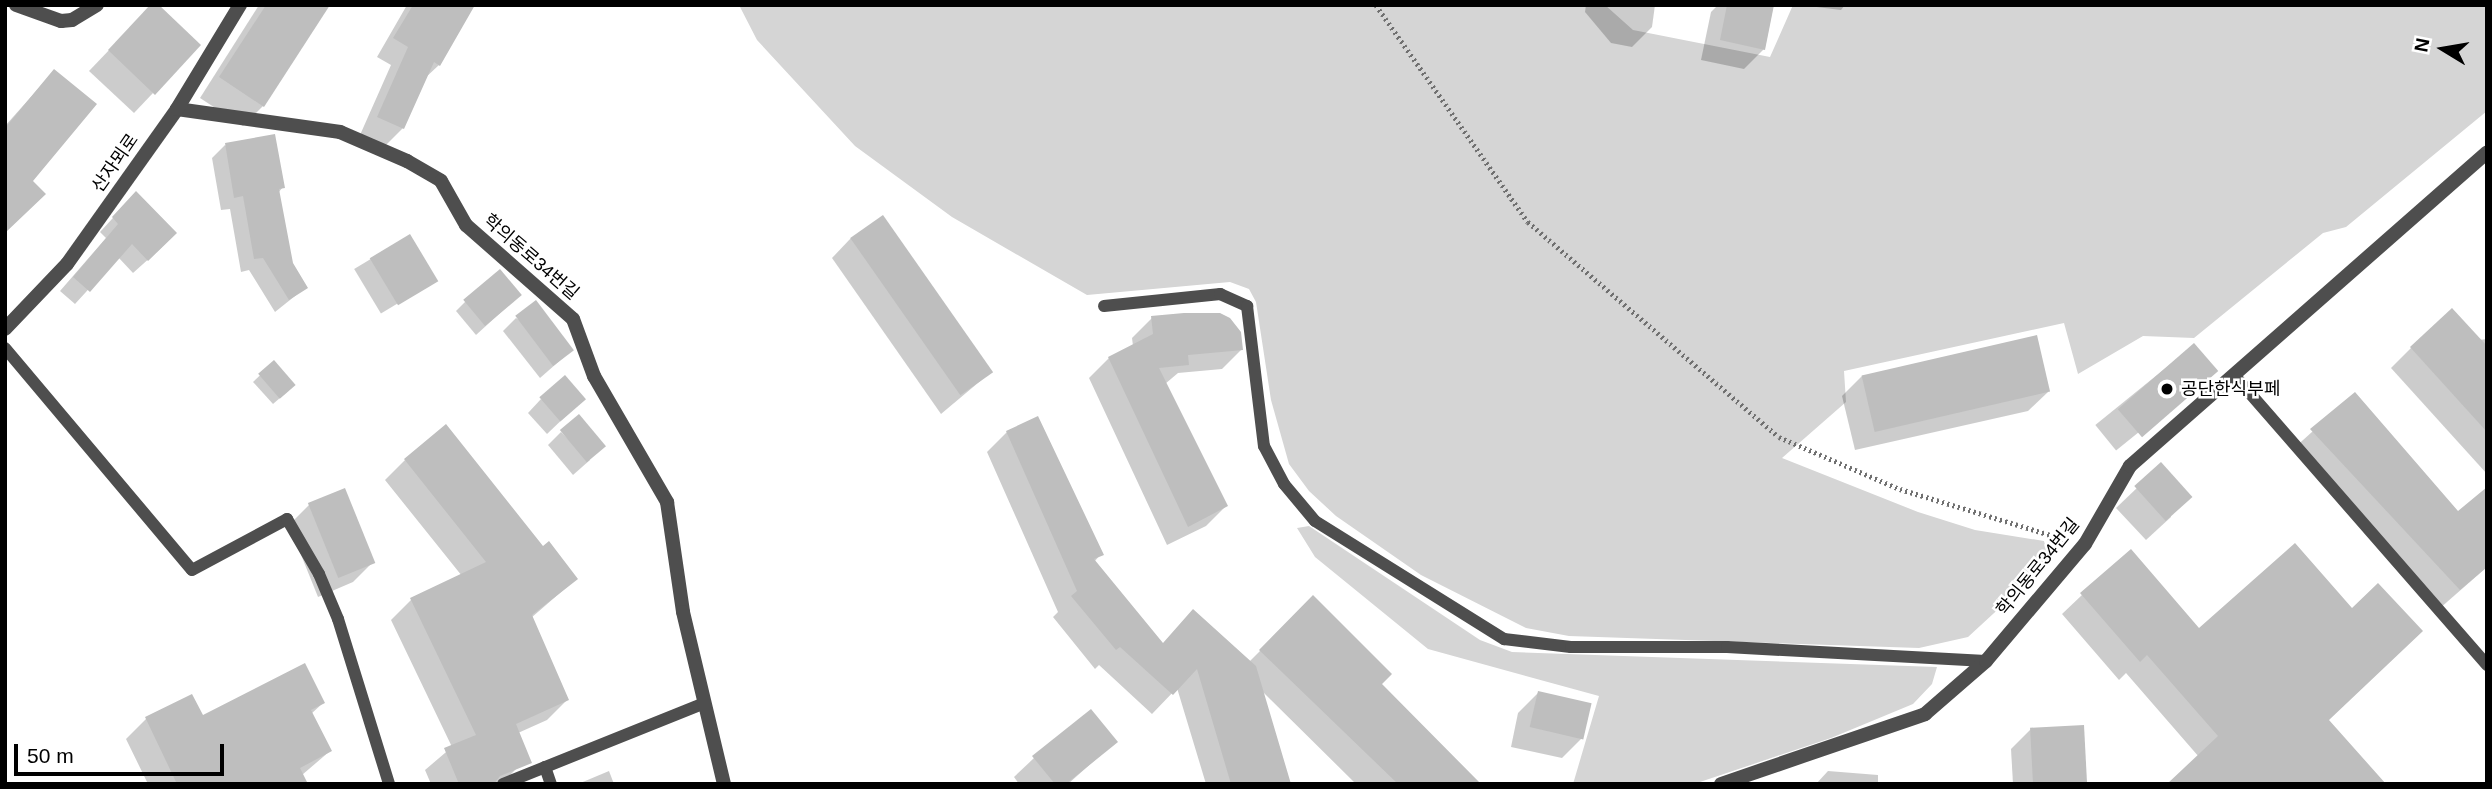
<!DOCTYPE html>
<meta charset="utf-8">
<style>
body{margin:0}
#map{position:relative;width:2492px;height:789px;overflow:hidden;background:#fff;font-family:Helvetica,"Noto Sans KR",sans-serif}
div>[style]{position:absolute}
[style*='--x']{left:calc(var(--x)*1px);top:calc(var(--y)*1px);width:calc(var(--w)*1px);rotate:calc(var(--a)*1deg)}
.green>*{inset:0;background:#d5d5d5}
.shadow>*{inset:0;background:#0003;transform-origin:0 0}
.building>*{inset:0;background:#bebebe;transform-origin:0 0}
.path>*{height:4.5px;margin-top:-2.25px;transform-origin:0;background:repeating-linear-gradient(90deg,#707070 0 2px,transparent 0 5.5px)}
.lane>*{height:12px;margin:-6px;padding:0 6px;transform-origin:6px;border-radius:6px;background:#4e4e4e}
.street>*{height:14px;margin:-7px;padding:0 7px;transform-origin:7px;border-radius:7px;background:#4e4e4e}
.dots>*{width:19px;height:19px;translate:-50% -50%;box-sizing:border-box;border:4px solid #fff;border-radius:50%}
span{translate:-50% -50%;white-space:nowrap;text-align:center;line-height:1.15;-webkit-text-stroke:5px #fff;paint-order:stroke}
.street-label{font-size:18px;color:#000}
.poi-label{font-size:18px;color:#000}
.left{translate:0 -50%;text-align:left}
.frame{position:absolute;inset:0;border:7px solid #000;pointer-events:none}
.north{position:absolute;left:2408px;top:14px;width:70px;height:70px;-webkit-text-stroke:5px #fff;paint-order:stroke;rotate:281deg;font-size:19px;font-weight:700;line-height:28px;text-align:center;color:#000}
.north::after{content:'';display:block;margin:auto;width:24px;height:32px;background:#000;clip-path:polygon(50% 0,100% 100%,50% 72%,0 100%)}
.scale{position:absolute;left:14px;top:744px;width:210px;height:32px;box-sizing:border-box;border:4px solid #000;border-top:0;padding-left:9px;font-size:21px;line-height:24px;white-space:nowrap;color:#000;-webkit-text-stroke:5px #fff;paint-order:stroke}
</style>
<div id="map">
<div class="green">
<i style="clip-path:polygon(739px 5px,1605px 5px,1633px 30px,1770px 57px,1793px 5px,2487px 5px,2487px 111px,2346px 227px,2323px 233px,2194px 338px,2143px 336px,2078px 374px,2064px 323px,1844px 371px,1846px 402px,1782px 458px,1918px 512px,1975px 530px,2044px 541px,2047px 552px,2042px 569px,1968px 637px,1919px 648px,1569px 636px,1526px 628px,1421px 575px,1336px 516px,1309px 491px,1289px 464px,1271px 400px,1256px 302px,1249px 289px,1230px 282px,1087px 295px,952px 217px,855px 146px,757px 40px)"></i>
<i style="clip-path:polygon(1309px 526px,1480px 640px,1512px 652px,1937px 667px,1932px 684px,1913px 704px,1831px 738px,1694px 784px,1573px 784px,1599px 696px,1428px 649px,1315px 557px,1297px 528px)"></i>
</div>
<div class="shadow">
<i style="clip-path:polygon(259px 5px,328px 5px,263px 106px,243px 126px,200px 98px)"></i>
<i style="clip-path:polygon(407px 5px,465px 5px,439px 65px,424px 79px,403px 128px,385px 146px,360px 135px,391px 65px,377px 57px)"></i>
<i style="clip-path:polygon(1586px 5px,1655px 5px,1652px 27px,1632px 47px,1611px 43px,1585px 12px)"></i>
<i style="clip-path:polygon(1718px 5px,1773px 5px,1764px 49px,1744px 69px,1701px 60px,1711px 12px)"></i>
<i style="clip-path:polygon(1800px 5px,1845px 5px,1841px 10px)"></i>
<i style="clip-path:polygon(135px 23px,153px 93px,134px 113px,89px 71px)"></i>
<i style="clip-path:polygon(54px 71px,31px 181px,5px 231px,5px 126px)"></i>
<i style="clip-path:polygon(225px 145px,283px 187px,278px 193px,291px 264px,305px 288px,275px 312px,249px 270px,241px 272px,230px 209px,221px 210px,212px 158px)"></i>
<i style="clip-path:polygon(123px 207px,162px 247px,133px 273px,118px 257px,75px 304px,60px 291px,106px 238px,100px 232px)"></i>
<i style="left:409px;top:236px;width:52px;height:64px;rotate:59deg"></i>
<i style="clip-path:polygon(851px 238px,991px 372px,941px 414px,832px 258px)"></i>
<i style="clip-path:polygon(466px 301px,510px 304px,476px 335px,456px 311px)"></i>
<i style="clip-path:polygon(516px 318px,572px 350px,540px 378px,503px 331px)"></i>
<i style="clip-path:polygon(1152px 318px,1242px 349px,1222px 369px,1178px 373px,1165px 384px,1226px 506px,1206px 526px,1167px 545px,1089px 378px,1109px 358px,1133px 346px,1132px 338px)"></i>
<i style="clip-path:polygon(2487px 339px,2487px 474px,2391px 368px,2411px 348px)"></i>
<i style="left:2194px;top:345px;width:33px;height:127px;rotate:51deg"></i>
<i style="clip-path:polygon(274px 362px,288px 391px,273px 404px,253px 382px)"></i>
<i style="clip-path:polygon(1862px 376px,2048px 392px,2028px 411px,1855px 450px,1842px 396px)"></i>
<i style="clip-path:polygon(2354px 394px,2458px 514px,2487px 567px,2439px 609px,2292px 450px)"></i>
<i style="clip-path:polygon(541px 399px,570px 412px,547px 434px,528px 413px)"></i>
<i style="clip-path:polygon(561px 432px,590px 460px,573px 475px,548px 445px)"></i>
<i style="clip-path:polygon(1007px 432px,1101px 554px,1094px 562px,1162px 644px,1249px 662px,1313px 598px,1379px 684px,1479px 784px,1356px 784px,1262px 691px,1289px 784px,1206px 784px,1177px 688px,1152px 714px,1099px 665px,1095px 669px,1053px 617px,1058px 612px,987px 452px)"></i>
<i style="clip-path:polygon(405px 460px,542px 549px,576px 579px,531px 618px,567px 700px,547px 720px,518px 733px,528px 757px,508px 777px,492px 784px,431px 784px,425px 770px,452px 747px,391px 620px,411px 600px,462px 576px,385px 480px)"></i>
<i style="clip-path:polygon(2161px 465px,2171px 517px,2146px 540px,2116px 508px)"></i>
<i style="clip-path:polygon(309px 505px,373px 562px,353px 582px,318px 597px,289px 525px)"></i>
<i style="clip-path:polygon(2082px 595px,2199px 630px,2327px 721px,2199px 757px,2126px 673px,2119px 680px,2062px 614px)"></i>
<i style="clip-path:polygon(1538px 693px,1582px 738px,1562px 758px,1511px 747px,1518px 713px)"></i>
<i style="clip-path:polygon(191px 696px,202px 718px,323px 703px,311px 714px,330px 751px,302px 775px,300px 784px,148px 784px,126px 739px,146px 719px)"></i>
<i style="clip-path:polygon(2031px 729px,2085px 784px,2013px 784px,2011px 749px)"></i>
<i style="clip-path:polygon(1115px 742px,1068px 784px,1019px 784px,1014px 777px,1034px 758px)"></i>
<i style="clip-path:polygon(609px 771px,614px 784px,578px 784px)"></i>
<i style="clip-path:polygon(1828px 771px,1878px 775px,1878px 784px,1816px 784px)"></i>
</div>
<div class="building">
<i style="clip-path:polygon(150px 5px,159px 5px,201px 45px,155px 95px,108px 50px)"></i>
<i style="clip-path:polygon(266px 5px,330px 5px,264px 107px,219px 77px)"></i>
<i style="clip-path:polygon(413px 5px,475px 5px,440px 66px,434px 62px,404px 129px,377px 117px,408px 47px,393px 38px)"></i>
<i style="clip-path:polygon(1727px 5px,1774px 5px,1765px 50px,1720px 40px)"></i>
<i style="clip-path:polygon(54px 69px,97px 104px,33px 181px,46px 194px,5px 233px,5px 128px)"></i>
<i style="clip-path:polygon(275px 134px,285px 188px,279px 189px,293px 263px,308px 288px,289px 300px,263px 258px,254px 259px,243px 196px,234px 198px,225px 143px)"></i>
<i style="clip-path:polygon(136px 191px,177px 233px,148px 261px,132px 244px,90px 292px,73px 277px,118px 224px,112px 217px)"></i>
<i style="left:883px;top:215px;width:192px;height:40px;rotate:55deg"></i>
<i style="left:410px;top:234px;width:55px;height:47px;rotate:59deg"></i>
<i style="left:500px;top:269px;width:34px;height:48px;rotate:50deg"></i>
<i style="left:536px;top:300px;width:63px;height:26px;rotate:53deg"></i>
<i style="clip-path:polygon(2452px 308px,2487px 346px,2487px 432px,2410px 347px)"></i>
<i style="clip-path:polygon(1184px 313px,1220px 313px,1230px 318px,1241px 332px,1243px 350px,1188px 355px,1189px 365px,1159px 368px,1228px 506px,1188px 527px,1108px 357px,1153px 334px,1151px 316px)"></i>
<i style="left:2037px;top:335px;width:58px;height:180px;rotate:77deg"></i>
<i style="left:2194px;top:343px;width:37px;height:101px;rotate:49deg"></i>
<i style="left:274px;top:360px;width:33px;height:21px;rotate:49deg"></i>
<i style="left:565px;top:375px;width:32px;height:34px;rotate:49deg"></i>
<i style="clip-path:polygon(2355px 392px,2458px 511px,2487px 487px,2487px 567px,2460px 590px,2310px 429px)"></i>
<i style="left:579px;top:414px;width:42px;height:25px;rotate:50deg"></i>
<i style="clip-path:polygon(1038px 416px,1104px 555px,1094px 559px,1163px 643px,1193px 609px,1256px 666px,1291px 784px,1231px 784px,1197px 669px,1173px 695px,1120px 647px,1116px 650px,1071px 596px,1077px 591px,1006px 431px)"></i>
<i style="clip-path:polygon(446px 424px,543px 546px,549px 541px,578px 579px,532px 615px,569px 700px,516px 724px,532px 763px,500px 776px,494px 784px,459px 784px,444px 748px,476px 735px,410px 598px,486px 562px,404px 459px)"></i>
<i style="left:2161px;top:462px;width:47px;height:36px;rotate:48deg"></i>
<i style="left:345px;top:488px;width:81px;height:40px;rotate:68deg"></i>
<i style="clip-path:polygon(2295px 543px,2352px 608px,2378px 583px,2423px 631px,2329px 720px,2386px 784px,2167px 784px,2218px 736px,2147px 655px,2140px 662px,2080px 593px,2131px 549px,2199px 628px)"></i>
<i style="clip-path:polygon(1313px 595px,1392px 674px,1382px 684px,1481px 784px,1398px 784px,1259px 650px)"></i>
<i style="clip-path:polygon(305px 663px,325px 703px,311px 710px,332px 751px,300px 768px,308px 784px,177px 784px,145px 717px,192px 694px,203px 715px)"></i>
<i style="left:1538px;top:691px;width:55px;height:37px;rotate:13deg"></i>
<i style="clip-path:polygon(1091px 709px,1118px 742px,1066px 784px,1055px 784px,1032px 756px)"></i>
<i style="left:2084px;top:725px;width:59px;height:54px;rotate:87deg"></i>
</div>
<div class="path">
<i style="--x:1376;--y:5;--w:265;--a:55"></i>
<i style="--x:1528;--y:222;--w:330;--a:40.6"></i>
<i style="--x:1779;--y:437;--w:132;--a:23.3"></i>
<i style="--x:1900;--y:489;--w:171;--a:17"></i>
</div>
<div class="lane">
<i style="--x:1104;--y:306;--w:117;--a:-5.9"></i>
<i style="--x:1220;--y:294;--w:30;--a:24"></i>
<i style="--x:1247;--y:306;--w:141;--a:83.1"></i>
<i style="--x:1264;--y:446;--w:43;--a:62.2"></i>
<i style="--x:1284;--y:484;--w:48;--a:50"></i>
<i style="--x:1315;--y:521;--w:223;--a:32"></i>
<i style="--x:1504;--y:639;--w:67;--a:6.8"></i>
<i style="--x:1571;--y:647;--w:156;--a:0"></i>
<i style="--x:1727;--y:647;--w:259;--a:3.1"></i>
<i style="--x:5;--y:348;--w:290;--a:49.9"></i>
<i style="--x:192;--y:570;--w:108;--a:-28.2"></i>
<i style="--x:287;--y:519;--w:64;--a:59.8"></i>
<i style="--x:319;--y:574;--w:49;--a:67.1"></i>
<i style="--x:338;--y:619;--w:173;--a:72.8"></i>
<i style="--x:2234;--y:375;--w:385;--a:48.9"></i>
<i style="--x:545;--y:767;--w:18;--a:71"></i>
<i style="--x:503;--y:784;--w:217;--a:-21.9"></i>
</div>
<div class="street">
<i style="--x:16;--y:5;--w:48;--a:19.6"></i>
<i style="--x:61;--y:21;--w:11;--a:-5"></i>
<i style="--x:72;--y:20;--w:29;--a:-31"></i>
<i style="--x:177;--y:109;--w:165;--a:8"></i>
<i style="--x:340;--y:132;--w:73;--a:23.4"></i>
<i style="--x:407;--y:161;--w:39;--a:30"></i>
<i style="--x:441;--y:181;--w:51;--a:60.4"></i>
<i style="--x:466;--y:225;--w:142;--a:41.3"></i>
<i style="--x:573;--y:319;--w:61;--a:69.8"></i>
<i style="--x:594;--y:376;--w:146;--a:59.9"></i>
<i style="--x:667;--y:502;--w:111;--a:81.7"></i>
<i style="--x:683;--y:612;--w:177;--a:76.6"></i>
<i style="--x:5;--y:329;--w:90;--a:-46.4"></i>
<i style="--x:67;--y:264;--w:190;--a:-54.6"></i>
<i style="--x:177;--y:109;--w:122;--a:-58.8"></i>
<i style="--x:1721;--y:784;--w:216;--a:-18.9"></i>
<i style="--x:1925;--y:714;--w:81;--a:-41"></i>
<i style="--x:1986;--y:661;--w:153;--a:-49.8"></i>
<i style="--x:2085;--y:544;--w:90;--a:-60"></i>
<i style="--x:2130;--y:466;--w:475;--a:-41.3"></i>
</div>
<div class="dots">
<i style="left:2167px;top:389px;background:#000"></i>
</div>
<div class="street-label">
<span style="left:115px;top:163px;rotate:-55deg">산자뫼로</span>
<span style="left:531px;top:257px;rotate:41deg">학의동로34번길</span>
<span style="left:2038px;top:567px;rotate:-51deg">학의동로34번길</span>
</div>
<div class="poi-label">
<span class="left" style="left:2181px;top:389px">공단한식부페</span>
</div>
<div class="frame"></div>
<div class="north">N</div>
<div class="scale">50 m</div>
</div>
